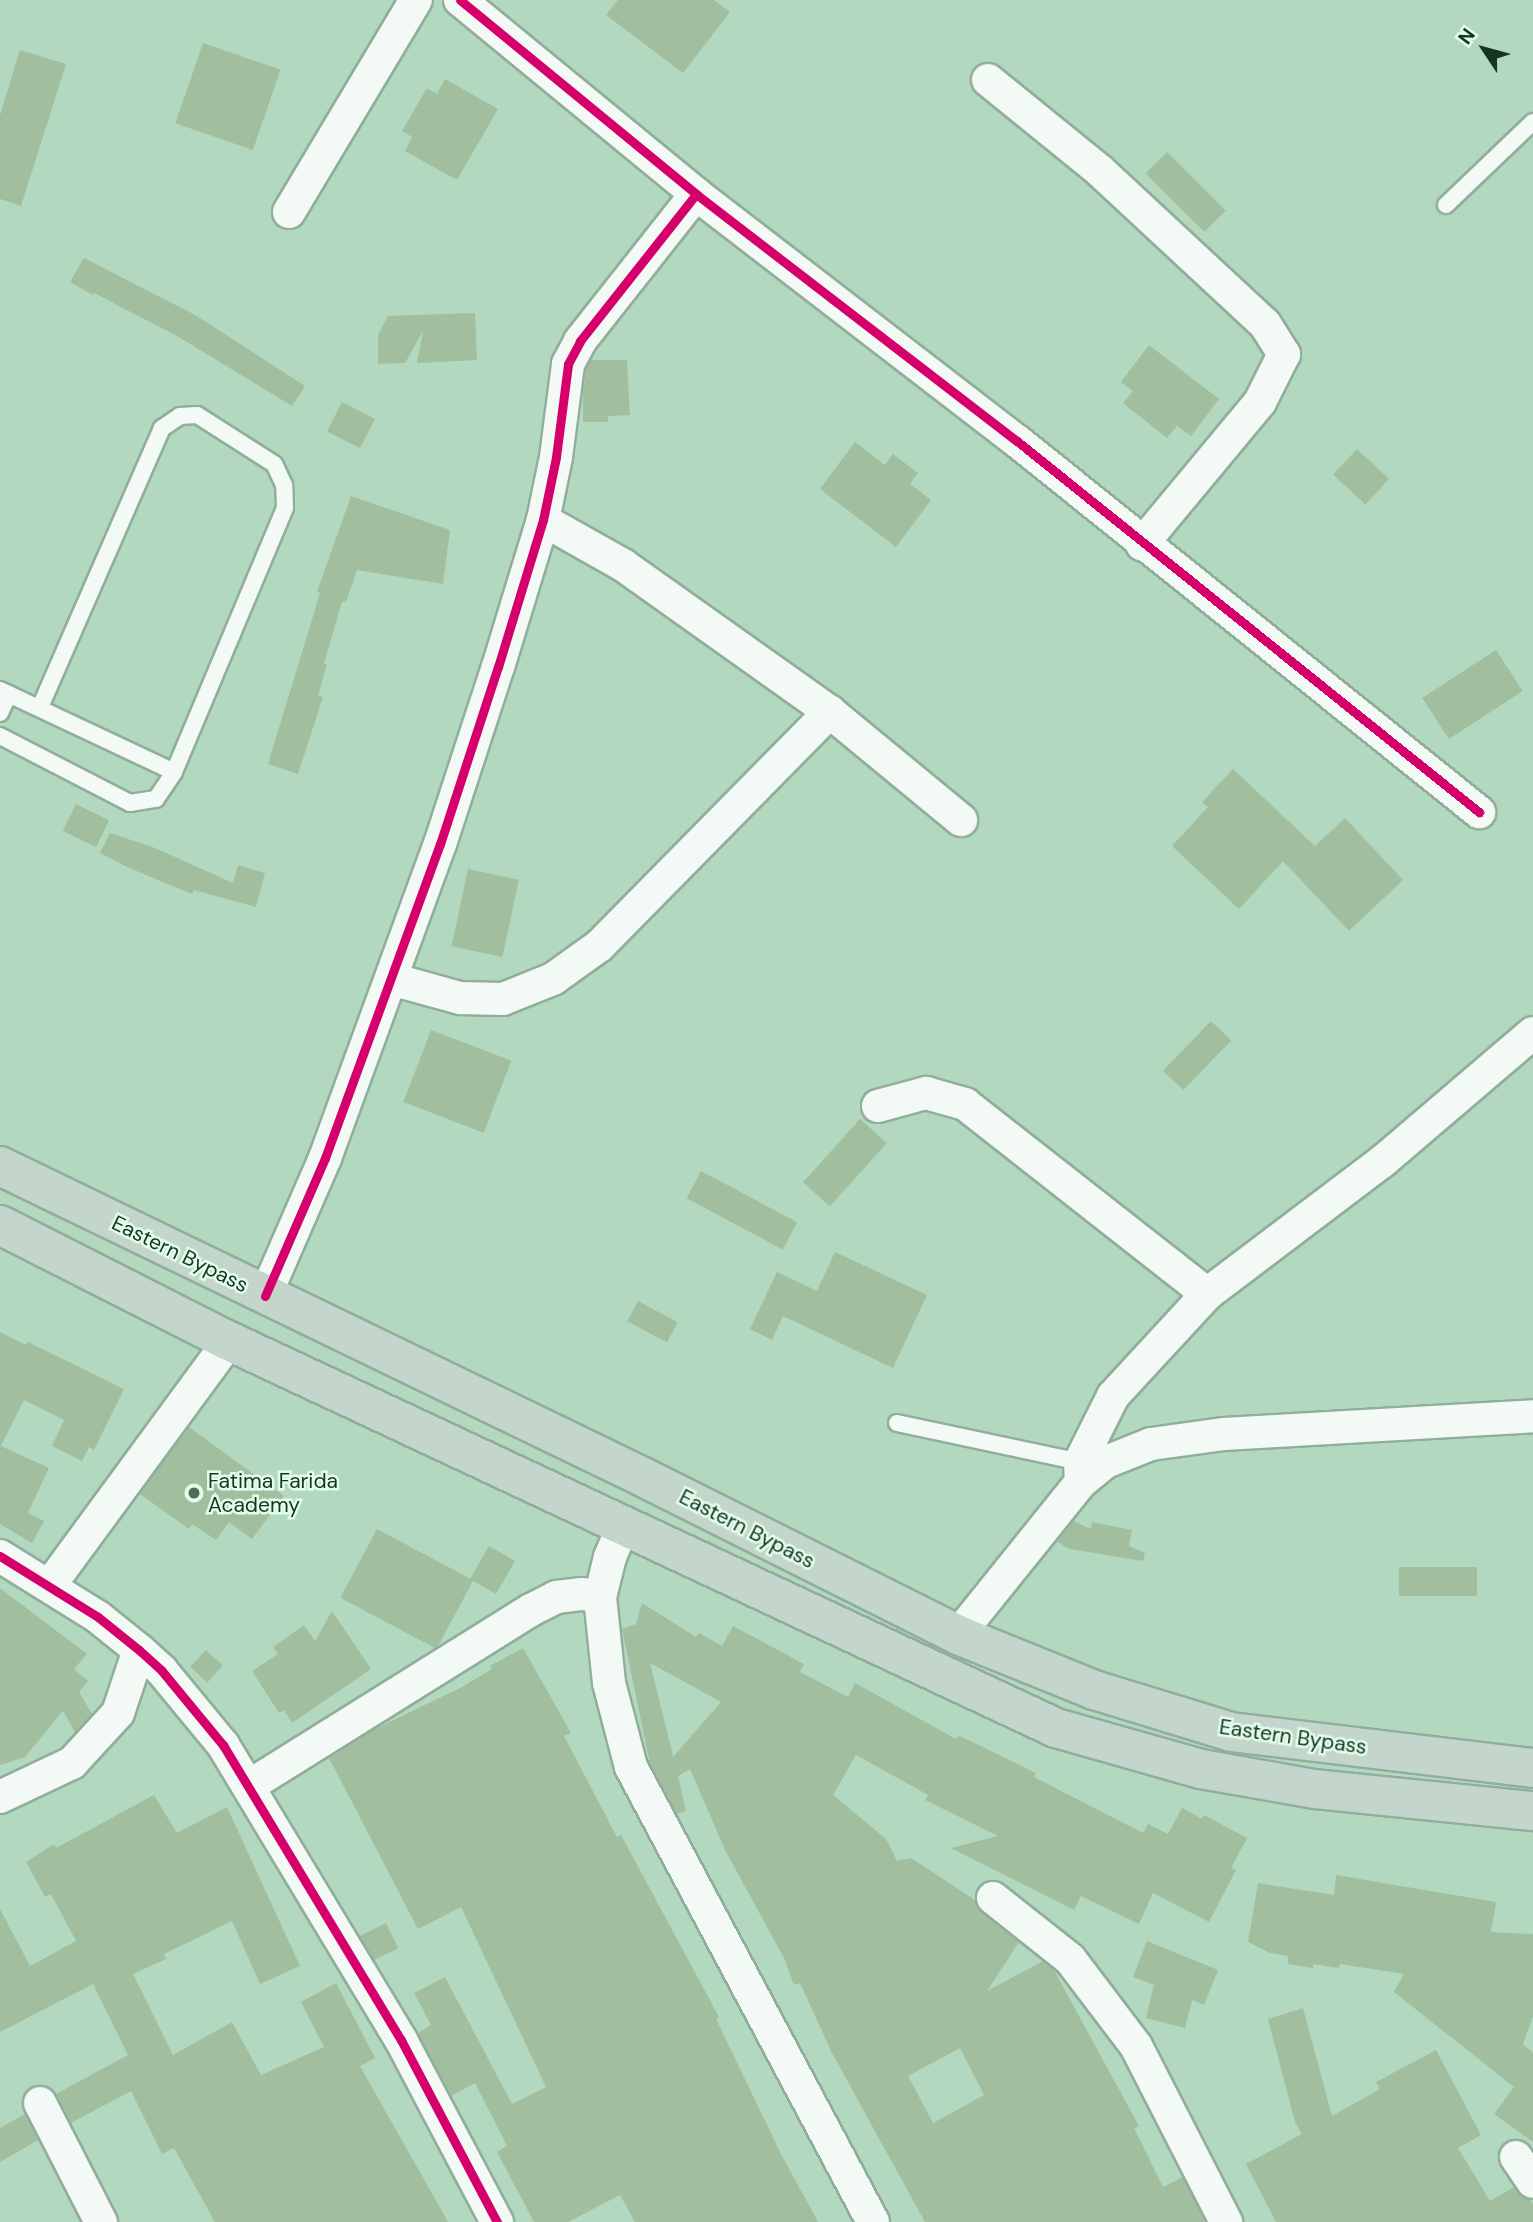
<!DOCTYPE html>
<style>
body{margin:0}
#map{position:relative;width:1533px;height:2222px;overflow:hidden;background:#b2d8bf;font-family:"DM Sans",sans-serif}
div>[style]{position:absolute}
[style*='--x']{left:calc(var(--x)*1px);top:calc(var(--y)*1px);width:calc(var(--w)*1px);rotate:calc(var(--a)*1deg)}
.building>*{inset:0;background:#a1bf9f;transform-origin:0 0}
.roads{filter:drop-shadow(2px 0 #90ae9b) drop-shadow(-2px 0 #90ae9b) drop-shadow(0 2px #90ae9b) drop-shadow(0 -2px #90ae9b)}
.service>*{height:16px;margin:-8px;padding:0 8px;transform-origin:8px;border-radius:8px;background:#f3f9f5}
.minor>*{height:32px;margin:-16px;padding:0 16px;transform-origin:16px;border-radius:16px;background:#f3f9f5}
.trunk>*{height:38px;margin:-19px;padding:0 19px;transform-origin:19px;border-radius:19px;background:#c4d6cc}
.cycleway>*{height:9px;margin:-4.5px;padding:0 4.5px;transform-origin:4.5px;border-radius:4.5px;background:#d6006c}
.dots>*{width:19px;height:19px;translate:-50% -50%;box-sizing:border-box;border:4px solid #e2feeb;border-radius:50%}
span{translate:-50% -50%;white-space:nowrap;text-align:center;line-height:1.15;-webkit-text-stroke:5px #e2feeb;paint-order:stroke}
.street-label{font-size:21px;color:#173422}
.poi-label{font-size:21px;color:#173422}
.left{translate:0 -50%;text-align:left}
.north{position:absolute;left:1449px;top:14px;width:70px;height:70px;-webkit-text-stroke:5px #e2feeb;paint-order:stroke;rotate:306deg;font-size:19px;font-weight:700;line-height:28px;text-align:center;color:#173422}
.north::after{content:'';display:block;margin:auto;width:24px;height:32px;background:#173422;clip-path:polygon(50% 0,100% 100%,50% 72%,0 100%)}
</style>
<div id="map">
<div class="building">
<i style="clip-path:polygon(618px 0,714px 0,730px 12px,683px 73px,606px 15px)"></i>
<i style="left:203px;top:43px;width:82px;height:85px;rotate:19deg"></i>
<i style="clip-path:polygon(20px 50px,66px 64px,21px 206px,0 199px,0 115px)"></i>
<i style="clip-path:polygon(445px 79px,498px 109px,457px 180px,405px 151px,412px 137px,402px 131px,427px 88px,437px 94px)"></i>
<i style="left:1167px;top:152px;width:83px;height:30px;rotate:45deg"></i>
<i style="clip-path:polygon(84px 258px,197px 316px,305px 386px,292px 406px,177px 336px,94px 293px,93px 295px,70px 282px)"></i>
<i style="clip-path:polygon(475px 313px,477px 360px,417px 363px,423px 331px,405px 363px,378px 364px,378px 335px,388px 316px)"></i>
<i style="clip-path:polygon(1149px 345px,1219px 399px,1191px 436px,1177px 426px,1167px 438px,1123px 403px,1133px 391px,1121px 382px)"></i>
<i style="clip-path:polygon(591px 360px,627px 360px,630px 415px,608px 416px,608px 422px,583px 422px,583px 391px,586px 370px)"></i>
<i style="left:342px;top:402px;width:37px;height:33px;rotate:27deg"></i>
<i style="clip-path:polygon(855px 442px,885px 465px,893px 454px,918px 473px,910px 484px,931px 500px,896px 547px,820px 489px)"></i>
<i style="left:1357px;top:449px;width:44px;height:35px;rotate:43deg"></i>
<i style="clip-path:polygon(351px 496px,450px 530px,443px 584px,357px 570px,346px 602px,342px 601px,324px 664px,327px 664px,318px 696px,323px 697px,298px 774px,268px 764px,320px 593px,317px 592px)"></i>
<i style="left:1496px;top:650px;width:49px;height:88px;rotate:57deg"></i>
<i style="clip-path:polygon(1233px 769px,1315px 846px,1345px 818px,1403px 880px,1349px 931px,1283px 861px,1239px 909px,1172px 846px,1208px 807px,1202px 802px)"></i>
<i style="left:76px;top:804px;width:37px;height:30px;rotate:26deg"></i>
<i style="clip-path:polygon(110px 833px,155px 848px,233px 883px,238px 865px,265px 873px,256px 907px,194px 890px,192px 894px,127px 867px,100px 853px)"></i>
<i style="left:468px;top:869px;width:52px;height:79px;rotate:12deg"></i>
<i style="left:1211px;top:1021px;width:28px;height:69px;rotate:44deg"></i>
<i style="left:431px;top:1030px;width:86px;height:77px;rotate:21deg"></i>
<i style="left:860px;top:1119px;width:36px;height:85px;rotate:42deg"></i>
<i style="left:701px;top:1171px;width:109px;height:31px;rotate:28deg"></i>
<i style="clip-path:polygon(835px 1252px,927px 1295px,893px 1368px,783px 1316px,772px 1340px,750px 1329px,777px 1272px,817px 1291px)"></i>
<i style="left:638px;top:1301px;width:45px;height:23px;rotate:28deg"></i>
<i style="clip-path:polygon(0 1332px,26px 1345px,28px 1342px,124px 1389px,94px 1450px,89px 1447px,82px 1461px,52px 1446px,64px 1420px,24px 1400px,1px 1446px,49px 1468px,28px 1513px,44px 1521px,32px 1543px,0 1524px)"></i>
<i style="clip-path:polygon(189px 1427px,284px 1496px,252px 1539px,229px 1522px,216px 1540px,192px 1524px,189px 1529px,140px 1494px)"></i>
<i style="clip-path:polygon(1073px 1521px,1091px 1529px,1092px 1522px,1132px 1530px,1129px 1546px,1145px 1553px,1143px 1561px,1070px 1549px,1057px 1542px)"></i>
<i style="left:377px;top:1529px;width:109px;height:78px;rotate:28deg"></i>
<i style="left:489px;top:1546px;width:30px;height:38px;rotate:30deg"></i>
<i style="left:1399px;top:1567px;width:78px;height:29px"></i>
<i style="clip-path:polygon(0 1588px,87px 1654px,74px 1669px,88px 1681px,79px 1692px,92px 1714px,75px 1732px,63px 1711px,25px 1757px,0 1765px)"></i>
<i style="clip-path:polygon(evenodd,642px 1603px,696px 1637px,699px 1633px,722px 1646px,733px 1626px,804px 1664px,800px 1672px,848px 1697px,855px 1683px,956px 1739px,958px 1735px,1036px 1773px,1034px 1777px,1143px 1833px,1148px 1824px,1168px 1834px,1182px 1808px,1202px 1819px,1204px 1815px,1247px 1838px,1231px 1868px,1236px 1870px,1209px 1922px,1153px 1893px,1139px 1924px,1081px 1896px,1074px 1910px,951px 1848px,998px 1836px,925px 1800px,928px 1795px,856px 1755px,833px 1795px,886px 1839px,897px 1861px,911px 1858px,975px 1900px,982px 1912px,1019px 1942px,987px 1991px,1043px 1961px,1054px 1970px,1139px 2126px,1134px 2128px,1163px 2187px,1183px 2177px,1205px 2222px,925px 2222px,832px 2053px,800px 1983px,794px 1985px,784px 1958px,725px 1850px,690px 1769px,678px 1776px,686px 1811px,677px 1814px,650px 1764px,622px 1629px,636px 1624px,642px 1603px,650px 1663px,721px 1702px,673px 1757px,672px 1752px,650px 1663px,642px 1603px,960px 2048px,984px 2095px,933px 2123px,908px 2076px,960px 2048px)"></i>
<i style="clip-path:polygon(332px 1611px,371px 1669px,292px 1723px,284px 1710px,279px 1713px,252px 1671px,278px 1654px,273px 1647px,304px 1625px,315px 1641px)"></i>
<i style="clip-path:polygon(523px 1648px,571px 1733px,564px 1736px,617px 1837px,621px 1835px,719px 2017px,716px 2019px,782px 2156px,818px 2222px,635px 2222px,620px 2195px,568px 2222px,534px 2222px,497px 2152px,507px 2146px,475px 2083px,451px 2096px,418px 2033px,431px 2025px,414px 1993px,445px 1977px,512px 2104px,546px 2087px,461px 1907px,418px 1929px,329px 1758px,373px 1730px,462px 1687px,492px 1669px,490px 1666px)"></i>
<i style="left:206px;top:1650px;width:23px;height:23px;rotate:43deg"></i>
<i style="clip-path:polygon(154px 1795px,177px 1833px,227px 1807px,300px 1966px,260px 1984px,232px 1921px,164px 1954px,166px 1959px,133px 1974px,173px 2055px,232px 2022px,261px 2075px,324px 2047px,301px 2002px,336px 1983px,375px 2058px,360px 2066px,448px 2222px,215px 2222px,174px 2148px,162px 2154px,131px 2091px,71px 2123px,56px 2094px,128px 2055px,93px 1984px,0 2032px,0 1909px,30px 1966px,76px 1941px,51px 1894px,45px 1897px,26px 1862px,54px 1844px,56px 1848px)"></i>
<i style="clip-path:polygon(1336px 1875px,1496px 1902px,1491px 1932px,1533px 1934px,1533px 2016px,1523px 2044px,1533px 2053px,1533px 2142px,1494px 2114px,1514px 2087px,1394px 1992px,1404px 1974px,1340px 1964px,1339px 1968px,1313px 1964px,1313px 1968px,1288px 1964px,1288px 1956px,1270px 1953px,1248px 1942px,1258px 1883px,1334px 1895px)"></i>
<i style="left:386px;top:1923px;width:28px;height:30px;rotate:64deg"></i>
<i style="clip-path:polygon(1147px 1941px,1218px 1970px,1204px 2005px,1192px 2000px,1185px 2028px,1146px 2018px,1154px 1985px,1133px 1977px)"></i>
<i style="clip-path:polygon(1303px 2008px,1332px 2116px,1380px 2089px,1376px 2082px,1436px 2050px,1481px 2135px,1458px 2148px,1490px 2201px,1514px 2187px,1533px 2203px,1533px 2222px,1276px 2222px,1246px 2164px,1302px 2134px,1295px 2122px,1268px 2019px)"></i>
<i style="clip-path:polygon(25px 2114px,38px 2140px,0 2162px,0 2128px)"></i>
</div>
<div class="roads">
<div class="service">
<i style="--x:1446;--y:205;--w:120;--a:-43.7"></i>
<i style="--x:0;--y:690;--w:192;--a:25.2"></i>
<i style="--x:0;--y:713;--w:21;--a:-65"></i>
<i style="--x:0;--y:736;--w:146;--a:27.3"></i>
<i style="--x:130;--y:803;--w:26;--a:-9"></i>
<i style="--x:156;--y:799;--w:32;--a:-56"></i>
<i style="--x:174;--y:772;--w:286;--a:-67.2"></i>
<i style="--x:285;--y:508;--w:23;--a:-92"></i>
<i style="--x:284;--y:485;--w:23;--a:-115"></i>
<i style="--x:274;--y:464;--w:91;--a:-147.5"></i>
<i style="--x:197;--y:415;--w:17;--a:177"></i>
<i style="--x:180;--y:416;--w:22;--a:146"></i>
<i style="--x:162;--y:428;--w:305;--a:113.6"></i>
<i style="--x:897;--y:1423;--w:187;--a:12"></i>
</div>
<div class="minor">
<i style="--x:460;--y:0;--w:306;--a:39.4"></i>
<i style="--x:696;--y:194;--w:405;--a:37.6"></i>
<i style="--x:1017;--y:441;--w:593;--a:38.77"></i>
<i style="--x:988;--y:80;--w:143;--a:39"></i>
<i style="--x:1099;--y:170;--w:226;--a:42.9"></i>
<i style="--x:1265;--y:324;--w:36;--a:58"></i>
<i style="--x:1284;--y:354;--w:54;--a:116.6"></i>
<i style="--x:1260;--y:402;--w:185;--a:129.7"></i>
<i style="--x:289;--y:212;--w:247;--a:-59.1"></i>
<i style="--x:543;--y:520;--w:92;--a:29.4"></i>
<i style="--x:623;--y:565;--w:254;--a:35.4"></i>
<i style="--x:830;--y:712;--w:170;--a:39.5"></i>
<i style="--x:391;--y:979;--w:72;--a:15.4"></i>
<i style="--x:460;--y:998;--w:43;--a:1.3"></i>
<i style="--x:503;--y:999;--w:54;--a:-21.8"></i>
<i style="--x:553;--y:979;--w:57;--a:-35.7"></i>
<i style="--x:599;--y:946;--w:329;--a:-45.4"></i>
<i style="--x:878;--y:1106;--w:50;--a:-15.2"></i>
<i style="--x:926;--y:1093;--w:41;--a:15.8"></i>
<i style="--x:965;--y:1104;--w:308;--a:38.1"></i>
<i style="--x:265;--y:1296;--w:150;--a:-66.5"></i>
<i style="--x:325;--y:1158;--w:334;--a:-69.9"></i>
<i style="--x:440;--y:844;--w:186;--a:-71.9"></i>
<i style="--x:498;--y:667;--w:154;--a:-73"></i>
<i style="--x:543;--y:520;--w:64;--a:-78.3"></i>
<i style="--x:556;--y:457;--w:94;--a:-82.6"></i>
<i style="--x:568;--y:364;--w:26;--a:-62"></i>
<i style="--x:580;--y:341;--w:187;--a:-51.7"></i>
<i style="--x:1081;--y:1482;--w:20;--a:-93"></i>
<i style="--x:1080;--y:1462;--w:74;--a:-63.4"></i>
<i style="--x:1113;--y:1396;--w:139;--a:-47.3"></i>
<i style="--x:1207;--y:1294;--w:221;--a:-37.1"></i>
<i style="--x:1383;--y:1161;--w:197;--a:-40.5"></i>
<i style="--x:624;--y:1524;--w:36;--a:113"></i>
<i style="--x:610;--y:1557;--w:41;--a:104"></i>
<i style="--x:600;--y:1597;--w:86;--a:84"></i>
<i style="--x:609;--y:1683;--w:87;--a:75.3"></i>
<i style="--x:631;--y:1767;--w:515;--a:61.99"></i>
<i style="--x:0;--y:1556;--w:115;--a:31.9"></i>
<i style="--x:98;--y:1617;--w:53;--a:38.8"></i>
<i style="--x:139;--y:1650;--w:31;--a:42"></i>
<i style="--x:162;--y:1671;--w:96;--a:50.5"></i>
<i style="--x:223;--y:1745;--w:345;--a:58.9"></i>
<i style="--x:401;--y:2040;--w:206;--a:62.2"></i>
<i style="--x:50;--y:1585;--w:303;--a:-53.7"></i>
<i style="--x:958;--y:1635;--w:196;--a:-51.2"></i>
<i style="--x:1081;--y:1482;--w:32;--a:-39"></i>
<i style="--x:1106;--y:1462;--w:48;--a:-21.8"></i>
<i style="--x:1151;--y:1444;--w:74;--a:-7.8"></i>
<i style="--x:1224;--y:1434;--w:310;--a:-3.3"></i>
<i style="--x:249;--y:1786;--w:332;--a:-32"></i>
<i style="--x:531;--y:1610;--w:29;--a:-27"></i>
<i style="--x:557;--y:1597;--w:25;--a:-7"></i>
<i style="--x:582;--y:1594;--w:18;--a:9"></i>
<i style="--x:0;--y:1797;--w:80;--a:-25.3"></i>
<i style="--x:72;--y:1763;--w:68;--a:-47.4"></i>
<i style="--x:118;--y:1713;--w:66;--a:-71.6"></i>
<i style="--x:993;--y:1898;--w:98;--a:38.4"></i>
<i style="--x:1070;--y:1959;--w:109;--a:52.8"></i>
<i style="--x:1136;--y:2046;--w:198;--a:62.9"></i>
<i style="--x:40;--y:2103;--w:134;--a:62.9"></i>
<i style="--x:1516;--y:2157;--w:30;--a:56"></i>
</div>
<div class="trunk">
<i style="--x:0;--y:1166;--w:716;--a:25.81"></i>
<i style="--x:645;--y:1478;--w:350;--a:26.6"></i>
<i style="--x:958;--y:1635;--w:147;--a:22"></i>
<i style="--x:1094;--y:1690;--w:143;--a:17"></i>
<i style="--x:1231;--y:1732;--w:304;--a:6.8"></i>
<i style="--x:0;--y:1225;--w:257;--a:26.9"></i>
<i style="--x:229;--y:1341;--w:913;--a:25.08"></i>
<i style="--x:1056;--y:1728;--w:151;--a:15.8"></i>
<i style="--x:1201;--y:1769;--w:116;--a:10"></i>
<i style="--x:1315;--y:1789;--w:219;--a:5.8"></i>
</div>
</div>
<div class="cycleway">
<i style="--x:460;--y:0;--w:306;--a:39.4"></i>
<i style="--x:696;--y:194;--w:405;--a:37.6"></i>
<i style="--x:1017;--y:441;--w:593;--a:38.77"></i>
<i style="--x:265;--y:1296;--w:150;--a:-66.5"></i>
<i style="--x:325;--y:1158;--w:334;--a:-69.9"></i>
<i style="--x:440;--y:844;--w:186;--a:-71.9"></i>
<i style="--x:498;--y:667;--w:154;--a:-73"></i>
<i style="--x:543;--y:520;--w:64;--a:-78.3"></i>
<i style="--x:556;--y:457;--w:94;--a:-82.6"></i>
<i style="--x:568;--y:364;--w:26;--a:-62"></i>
<i style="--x:580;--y:341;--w:187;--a:-51.7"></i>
<i style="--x:0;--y:1556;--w:115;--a:31.9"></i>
<i style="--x:98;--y:1617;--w:53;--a:38.8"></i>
<i style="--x:139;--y:1650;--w:31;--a:42"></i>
<i style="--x:162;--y:1671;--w:96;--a:50.5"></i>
<i style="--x:223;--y:1745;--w:345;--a:58.9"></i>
<i style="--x:401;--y:2040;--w:206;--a:62.2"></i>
</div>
<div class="dots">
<i style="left:194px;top:1493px;background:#4d6d59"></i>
</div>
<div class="street-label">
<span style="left:180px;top:1254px;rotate:26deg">Eastern Bypass</span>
<span style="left:747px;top:1529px;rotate:27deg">Eastern Bypass</span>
<span style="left:1293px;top:1737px;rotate:8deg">Eastern Bypass</span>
</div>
<div class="poi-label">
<span class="left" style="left:208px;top:1493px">Fatima Farida<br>Academy</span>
</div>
<div class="north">N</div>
</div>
